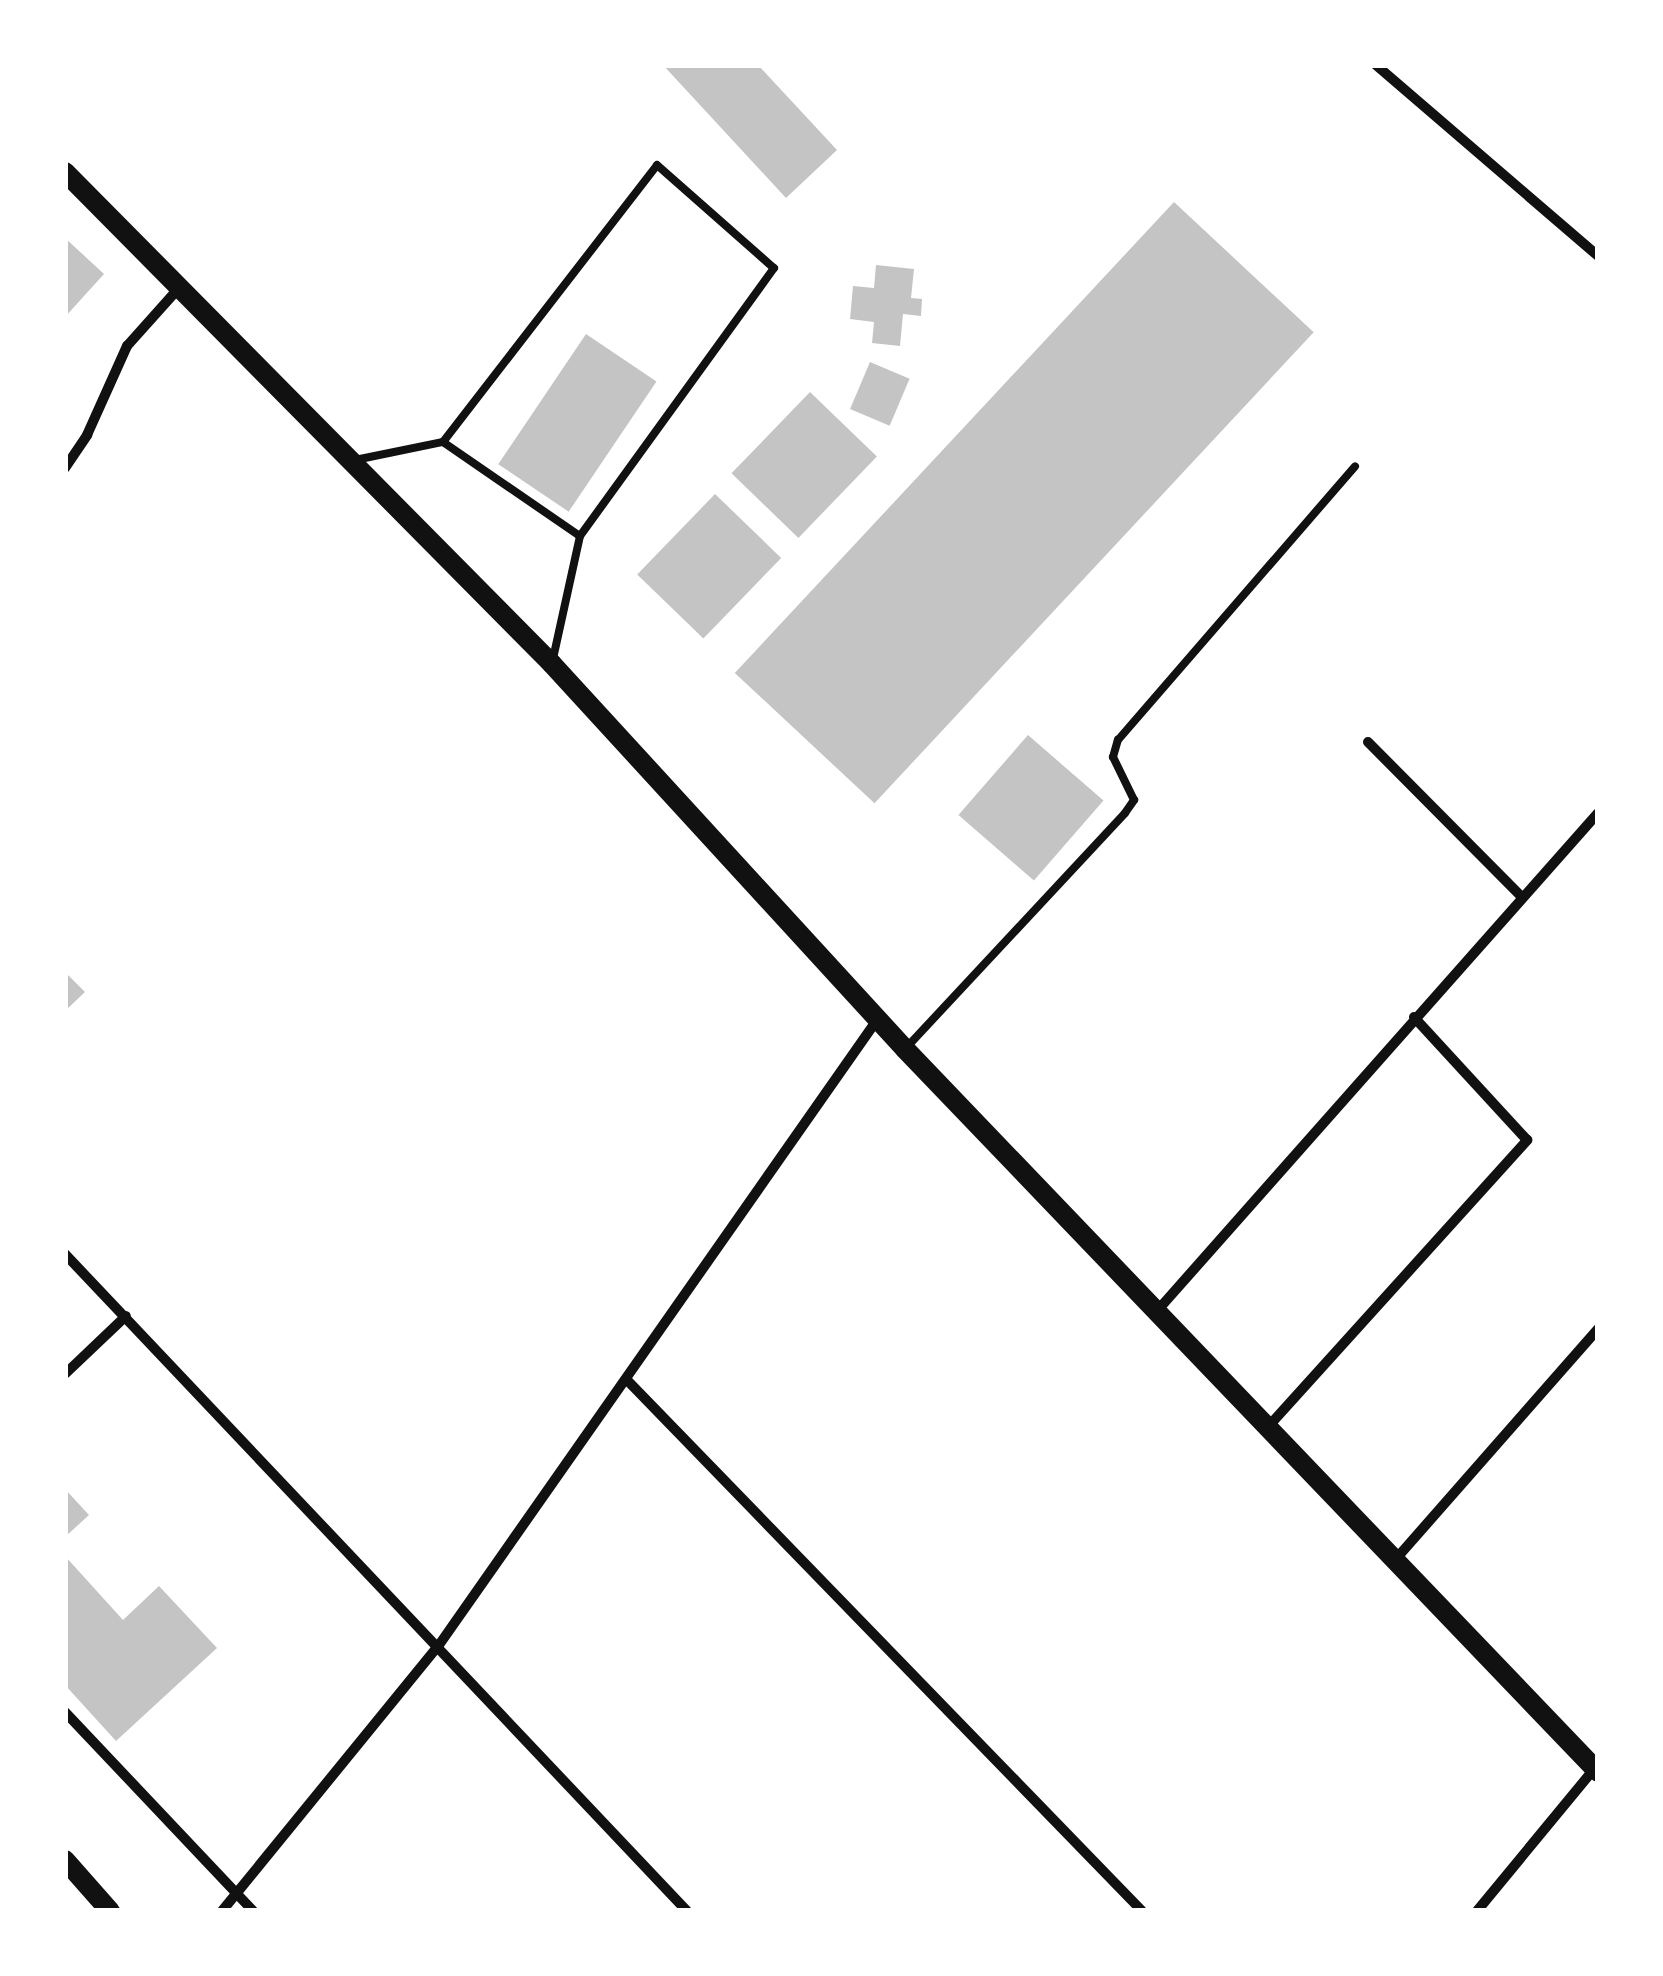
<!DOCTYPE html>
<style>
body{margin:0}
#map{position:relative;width:1663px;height:1976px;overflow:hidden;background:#fff;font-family:"Titillium Web",sans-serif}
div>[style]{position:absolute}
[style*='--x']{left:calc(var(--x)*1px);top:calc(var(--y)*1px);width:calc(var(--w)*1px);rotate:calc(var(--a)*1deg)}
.building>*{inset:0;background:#c4c4c4;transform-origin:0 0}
.service>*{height:8px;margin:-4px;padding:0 4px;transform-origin:4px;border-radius:4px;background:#111}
.minor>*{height:10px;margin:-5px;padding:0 5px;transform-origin:5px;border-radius:5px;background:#111}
.secondary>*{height:20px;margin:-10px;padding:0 10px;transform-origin:10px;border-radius:10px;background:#111}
span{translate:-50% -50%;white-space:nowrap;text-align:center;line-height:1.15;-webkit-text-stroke:10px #fff;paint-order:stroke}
.frame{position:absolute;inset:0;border:68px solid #fff;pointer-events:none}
</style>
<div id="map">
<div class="building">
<i style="clip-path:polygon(663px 65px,758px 65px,837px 150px,786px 198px)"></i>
<i style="left:1174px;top:202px;width:191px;height:644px;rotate:43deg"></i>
<i style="clip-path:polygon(65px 238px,104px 274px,65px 317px)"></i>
<i style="clip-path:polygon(876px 265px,914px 269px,911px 298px,922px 299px,921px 316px,903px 314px,900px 346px,872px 343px,874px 322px,850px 319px,853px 286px,874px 288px)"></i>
<i style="left:586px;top:334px;width:85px;height:157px;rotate:34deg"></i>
<i style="left:870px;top:362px;width:43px;height:51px;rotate:23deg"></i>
<i style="left:810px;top:392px;width:93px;height:113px;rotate:44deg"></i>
<i style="left:715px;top:494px;width:92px;height:112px;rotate:44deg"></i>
<i style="left:1028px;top:735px;width:100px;height:106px;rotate:41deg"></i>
<i style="clip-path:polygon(65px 972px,85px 992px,65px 1011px)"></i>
<i style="clip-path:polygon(65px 1489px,89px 1515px,65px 1537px)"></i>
<i style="clip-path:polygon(65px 1556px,123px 1620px,159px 1586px,217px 1648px,116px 1741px,65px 1685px)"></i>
</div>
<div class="service">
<i style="--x:443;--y:442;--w:166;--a:34.5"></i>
<i style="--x:355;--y:460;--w:90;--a:-11.6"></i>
<i style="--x:443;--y:442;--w:350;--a:-52.3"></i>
<i style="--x:657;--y:165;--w:156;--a:41.4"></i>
<i style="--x:774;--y:268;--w:331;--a:125.9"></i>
<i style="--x:580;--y:536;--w:130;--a:102.4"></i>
<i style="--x:906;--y:1048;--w:321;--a:-47"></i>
<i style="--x:1125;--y:813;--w:16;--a:-55"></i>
<i style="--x:1134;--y:800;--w:48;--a:-116"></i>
<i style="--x:1113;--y:757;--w:18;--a:-74"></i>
<i style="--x:1118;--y:740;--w:362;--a:-49.1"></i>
</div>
<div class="minor">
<i style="--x:1376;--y:65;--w:293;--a:40.7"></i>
<i style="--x:65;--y:468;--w:40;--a:-56"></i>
<i style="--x:87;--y:435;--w:98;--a:-65.8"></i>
<i style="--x:127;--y:346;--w:76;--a:-48.2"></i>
<i style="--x:1368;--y:742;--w:218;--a:45.2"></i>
<i style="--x:65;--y:1254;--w:905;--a:46.57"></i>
<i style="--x:1157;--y:1311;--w:665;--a:-48.47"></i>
<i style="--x:65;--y:1374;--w:84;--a:-43.6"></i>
<i style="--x:626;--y:1379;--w:741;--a:45.87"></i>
<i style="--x:1268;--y:1427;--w:387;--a:-47.9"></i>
<i style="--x:1527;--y:1140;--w:167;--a:-132.6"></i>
<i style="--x:1395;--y:1560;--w:308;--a:-48.7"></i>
<i style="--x:65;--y:1712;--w:274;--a:46.6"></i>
<i style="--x:222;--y:1911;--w:343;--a:-50.8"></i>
<i style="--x:439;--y:1645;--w:763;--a:-54.98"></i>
<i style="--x:1477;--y:1911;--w:184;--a:-50.5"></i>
</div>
<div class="secondary">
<i style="--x:65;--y:172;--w:692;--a:45.29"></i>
<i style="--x:552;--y:664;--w:522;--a:47.48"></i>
<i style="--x:905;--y:1049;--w:1001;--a:46.21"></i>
<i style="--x:65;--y:1860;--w:68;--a:48.6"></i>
</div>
<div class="frame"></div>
</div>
